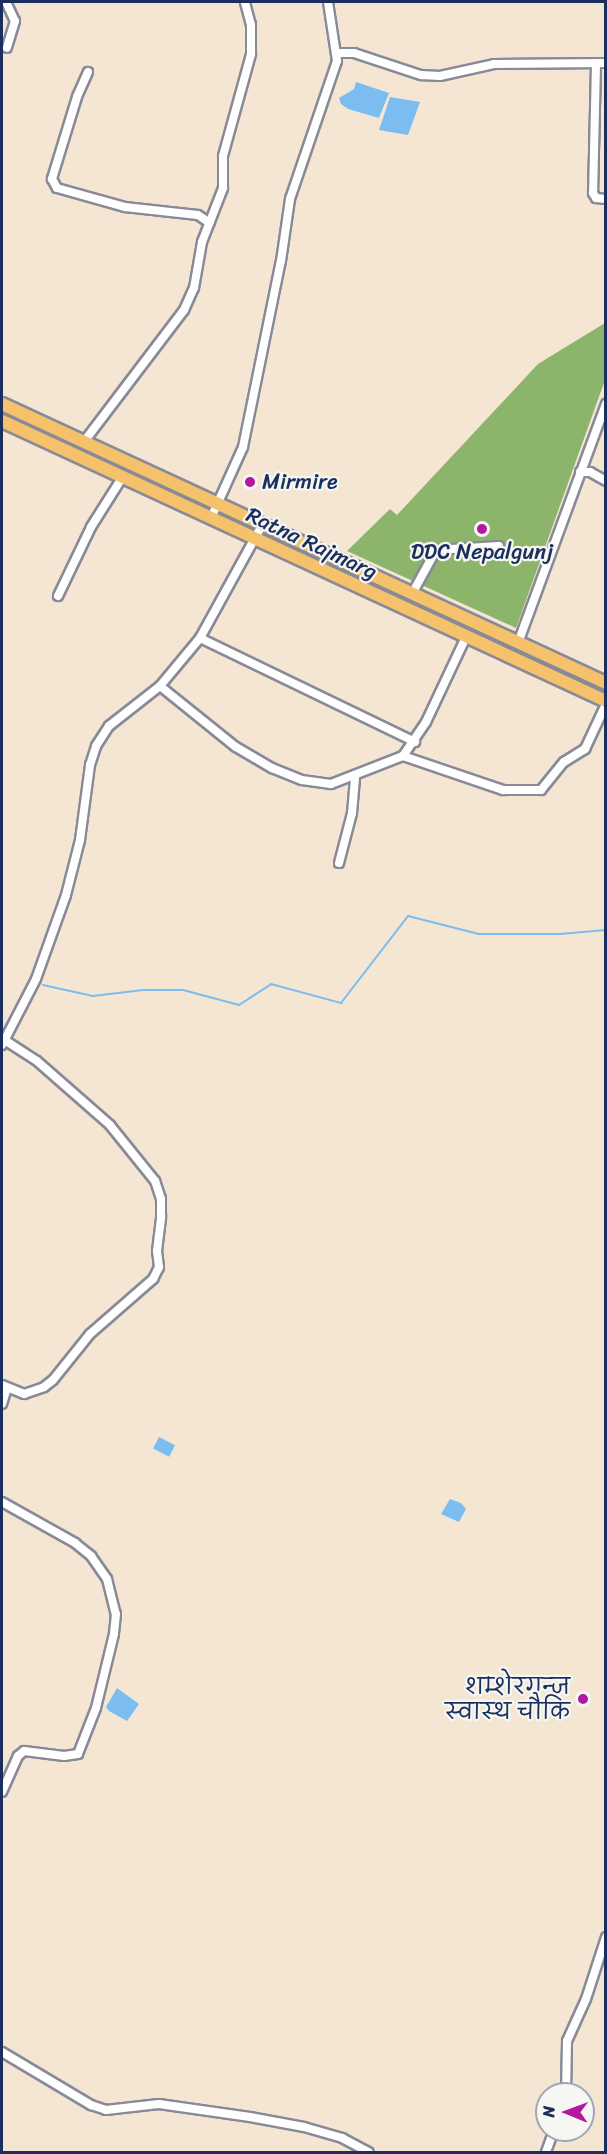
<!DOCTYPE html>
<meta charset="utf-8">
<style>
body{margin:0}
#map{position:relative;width:607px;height:2154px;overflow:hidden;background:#f4e6d2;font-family:Sriracha,"Playpen Sans Deva",sans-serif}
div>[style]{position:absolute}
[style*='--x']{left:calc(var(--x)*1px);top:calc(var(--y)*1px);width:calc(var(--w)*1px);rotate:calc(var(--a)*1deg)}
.forest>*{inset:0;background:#8cb46a}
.water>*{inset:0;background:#7cbdf1;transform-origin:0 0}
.stream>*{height:2px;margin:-1px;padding:0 1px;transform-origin:1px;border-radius:1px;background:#7cbdf1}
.roads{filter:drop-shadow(2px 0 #888a98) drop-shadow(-2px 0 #888a98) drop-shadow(0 2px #888a98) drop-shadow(0 -2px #888a98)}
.minor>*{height:8px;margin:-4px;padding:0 4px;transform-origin:4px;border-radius:4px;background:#fff}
.highway>*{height:12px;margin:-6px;padding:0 6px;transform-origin:6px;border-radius:6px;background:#f5c16b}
.dots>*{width:16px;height:16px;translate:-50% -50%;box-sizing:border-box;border:3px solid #f6f6f2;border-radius:50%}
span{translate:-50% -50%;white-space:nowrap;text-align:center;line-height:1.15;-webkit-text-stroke:4.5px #f6f6f2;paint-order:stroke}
.poi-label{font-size:22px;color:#1b2f5e}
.left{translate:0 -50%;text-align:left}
.right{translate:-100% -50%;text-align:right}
.street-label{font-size:22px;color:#1b2f5e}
.frame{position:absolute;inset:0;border:3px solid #1b2f5e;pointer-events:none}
.north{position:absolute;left:535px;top:2082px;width:60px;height:60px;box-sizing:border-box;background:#f6f6f2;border:2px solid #9ea6b7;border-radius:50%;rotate:271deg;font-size:16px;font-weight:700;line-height:24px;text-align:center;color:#1b2f5e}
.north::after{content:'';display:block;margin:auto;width:21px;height:27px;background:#b5179e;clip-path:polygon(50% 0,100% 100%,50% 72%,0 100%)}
</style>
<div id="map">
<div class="forest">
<i style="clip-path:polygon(605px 323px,605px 380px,516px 628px,347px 551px,390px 509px,397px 515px,538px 364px)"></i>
</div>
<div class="water">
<i style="clip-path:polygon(356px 82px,389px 93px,379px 118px,348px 109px,341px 104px,339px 98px,354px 89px)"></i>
<i style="clip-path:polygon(390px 97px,420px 102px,408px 135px,379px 130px)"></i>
<i style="left:159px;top:1437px;width:18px;height:13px;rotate:27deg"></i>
<i style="clip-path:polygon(450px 1499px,461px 1503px,466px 1509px,459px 1522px,441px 1514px)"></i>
<i style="clip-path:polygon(117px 1688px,139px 1704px,127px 1721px,109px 1711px,106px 1707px)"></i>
</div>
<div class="stream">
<i style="--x:43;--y:985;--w:51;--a:12.4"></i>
<i style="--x:93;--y:996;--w:50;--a:-6.8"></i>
<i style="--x:143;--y:990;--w:40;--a:0"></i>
<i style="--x:183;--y:990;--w:58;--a:15"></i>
<i style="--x:239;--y:1005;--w:38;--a:-33"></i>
<i style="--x:271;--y:984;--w:73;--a:15.2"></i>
<i style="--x:341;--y:1003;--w:110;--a:-52.4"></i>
<i style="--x:408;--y:916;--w:73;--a:14.2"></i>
<i style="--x:479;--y:934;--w:81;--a:0"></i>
<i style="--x:560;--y:934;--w:46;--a:-5"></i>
</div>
<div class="roads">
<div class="minor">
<i style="--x:6;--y:2;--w:21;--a:65"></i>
<i style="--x:15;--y:21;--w:28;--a:107"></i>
<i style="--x:337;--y:53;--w:17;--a:0"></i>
<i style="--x:354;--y:53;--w:71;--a:18.2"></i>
<i style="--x:421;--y:75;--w:19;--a:3"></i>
<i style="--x:440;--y:76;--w:55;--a:-12.5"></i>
<i style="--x:494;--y:64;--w:112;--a:-0.5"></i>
<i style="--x:596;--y:64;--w:129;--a:91.3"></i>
<i style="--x:593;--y:193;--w:6;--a:59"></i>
<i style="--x:596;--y:198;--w:10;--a:6"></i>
<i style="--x:88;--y:72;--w:27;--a:114"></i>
<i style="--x:77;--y:97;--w:86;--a:107"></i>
<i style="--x:52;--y:179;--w:10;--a:61"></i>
<i style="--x:57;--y:188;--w:71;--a:15.6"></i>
<i style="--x:125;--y:207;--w:73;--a:6.3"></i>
<i style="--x:198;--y:215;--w:14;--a:34"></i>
<i style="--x:83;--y:443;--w:167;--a:-52.8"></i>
<i style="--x:184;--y:310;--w:24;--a:-66"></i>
<i style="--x:194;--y:288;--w:47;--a:-80.1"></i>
<i style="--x:202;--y:242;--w:58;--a:-68.7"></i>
<i style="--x:223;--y:188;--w:32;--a:-90"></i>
<i style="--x:223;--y:156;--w:106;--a:-74.6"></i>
<i style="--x:251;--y:54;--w:29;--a:-90"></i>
<i style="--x:251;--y:25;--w:24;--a:-105"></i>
<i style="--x:580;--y:472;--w:10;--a:0"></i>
<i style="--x:590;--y:472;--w:18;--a:29"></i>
<i style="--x:211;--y:518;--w:78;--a:-65.7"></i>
<i style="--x:243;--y:447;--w:190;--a:-78.5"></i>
<i style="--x:281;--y:261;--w:63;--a:-81.7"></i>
<i style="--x:290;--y:199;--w:146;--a:-71.2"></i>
<i style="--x:337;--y:61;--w:60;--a:-98.7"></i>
<i style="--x:412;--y:594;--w:50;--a:-61.4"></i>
<i style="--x:436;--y:550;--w:63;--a:-3.6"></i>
<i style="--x:58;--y:596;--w:76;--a:-64.4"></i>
<i style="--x:91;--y:527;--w:58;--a:-57.7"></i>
<i style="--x:200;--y:638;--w:239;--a:25.8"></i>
<i style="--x:518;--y:643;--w:255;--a:-69.8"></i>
<i style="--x:160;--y:686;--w:97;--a:38.8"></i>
<i style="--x:236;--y:747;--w:42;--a:30.3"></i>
<i style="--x:272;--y:768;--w:32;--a:22"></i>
<i style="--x:302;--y:780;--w:29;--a:8"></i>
<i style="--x:331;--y:784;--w:77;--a:-21.3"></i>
<i style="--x:403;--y:756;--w:106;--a:18.8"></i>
<i style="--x:503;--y:790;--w:38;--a:0"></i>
<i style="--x:541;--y:790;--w:36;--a:-51"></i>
<i style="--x:564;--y:762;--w:25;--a:-32"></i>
<i style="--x:585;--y:749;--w:50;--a:-65"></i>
<i style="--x:403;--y:756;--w:41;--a:-55.9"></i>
<i style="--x:426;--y:722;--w:94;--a:-64.8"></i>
<i style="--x:339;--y:863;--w:52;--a:-75.4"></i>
<i style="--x:352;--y:813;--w:36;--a:-85"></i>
<i style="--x:2;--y:1045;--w:74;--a:-62.7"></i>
<i style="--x:36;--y:979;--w:89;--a:-70.3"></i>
<i style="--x:66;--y:895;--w:57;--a:-75.7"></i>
<i style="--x:80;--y:840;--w:76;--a:-82.4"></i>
<i style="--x:90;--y:765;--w:20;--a:-72"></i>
<i style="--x:96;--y:746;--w:24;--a:-57"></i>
<i style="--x:109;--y:726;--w:65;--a:-38.1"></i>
<i style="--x:160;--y:686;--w:62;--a:-50.2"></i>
<i style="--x:200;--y:638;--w:129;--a:-61.2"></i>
<i style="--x:2;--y:1385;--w:24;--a:22"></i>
<i style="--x:24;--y:1394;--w:21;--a:-19"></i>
<i style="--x:44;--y:1387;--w:11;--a:-38"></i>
<i style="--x:53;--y:1380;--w:59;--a:-51.2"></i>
<i style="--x:90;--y:1334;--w:84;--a:-41.1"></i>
<i style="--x:153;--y:1279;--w:13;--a:-63"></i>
<i style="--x:159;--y:1267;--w:16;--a:-97"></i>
<i style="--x:157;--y:1251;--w:35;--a:-83"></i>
<i style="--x:161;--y:1216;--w:17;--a:-90"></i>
<i style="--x:161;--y:1199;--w:19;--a:-108"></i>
<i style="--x:155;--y:1181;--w:72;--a:-128.8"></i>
<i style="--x:110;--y:1125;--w:97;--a:-138.8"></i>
<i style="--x:37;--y:1061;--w:38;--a:-147"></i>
<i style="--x:2;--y:1404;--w:17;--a:-73"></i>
<i style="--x:2;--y:1502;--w:84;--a:29.3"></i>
<i style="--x:75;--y:1543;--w:21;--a:39"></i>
<i style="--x:91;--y:1556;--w:28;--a:55"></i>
<i style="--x:107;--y:1579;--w:36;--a:76"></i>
<i style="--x:116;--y:1614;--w:20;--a:96"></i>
<i style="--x:114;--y:1634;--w:76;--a:103.7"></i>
<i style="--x:96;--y:1708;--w:49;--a:111.4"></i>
<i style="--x:78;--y:1754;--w:14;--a:172"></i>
<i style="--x:64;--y:1756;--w:40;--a:-172.9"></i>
<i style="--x:24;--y:1751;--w:8;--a:140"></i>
<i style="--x:18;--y:1756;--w:39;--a:114"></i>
<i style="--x:2;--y:2052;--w:104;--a:30.8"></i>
<i style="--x:91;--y:2105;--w:16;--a:18"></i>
<i style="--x:106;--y:2110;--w:53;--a:-6.5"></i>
<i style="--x:159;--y:2104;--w:92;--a:8.1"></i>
<i style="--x:250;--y:2117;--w:55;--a:10.5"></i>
<i style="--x:304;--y:2127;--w:40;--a:16"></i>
<i style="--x:342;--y:2138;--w:30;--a:28"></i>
<i style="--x:566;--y:2094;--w:53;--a:-88.9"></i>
<i style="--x:567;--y:2041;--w:46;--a:-65.7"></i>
<i style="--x:586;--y:1999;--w:65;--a:-72.1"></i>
<i style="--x:546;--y:2152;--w:23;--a:-70"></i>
</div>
<div class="highway">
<i style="--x:2;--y:404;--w:665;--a:24.79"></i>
<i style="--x:2;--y:421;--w:666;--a:24.87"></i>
</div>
</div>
<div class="dots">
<i style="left:250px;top:482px;background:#b5179e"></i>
<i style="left:482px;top:529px;background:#b5179e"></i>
<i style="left:583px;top:1699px;background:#b5179e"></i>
</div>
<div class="poi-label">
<span class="left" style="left:262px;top:482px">Mirmire</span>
<span style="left:482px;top:552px">DDC Nepalgunj</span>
<span class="right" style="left:570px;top:1699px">शम्शेरगन्ज<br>स्वास्थ चौकि</span>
</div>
<div class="street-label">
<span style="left:312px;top:543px;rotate:25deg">Ratna Rajmarg</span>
</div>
<div class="frame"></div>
<div class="north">N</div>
</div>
